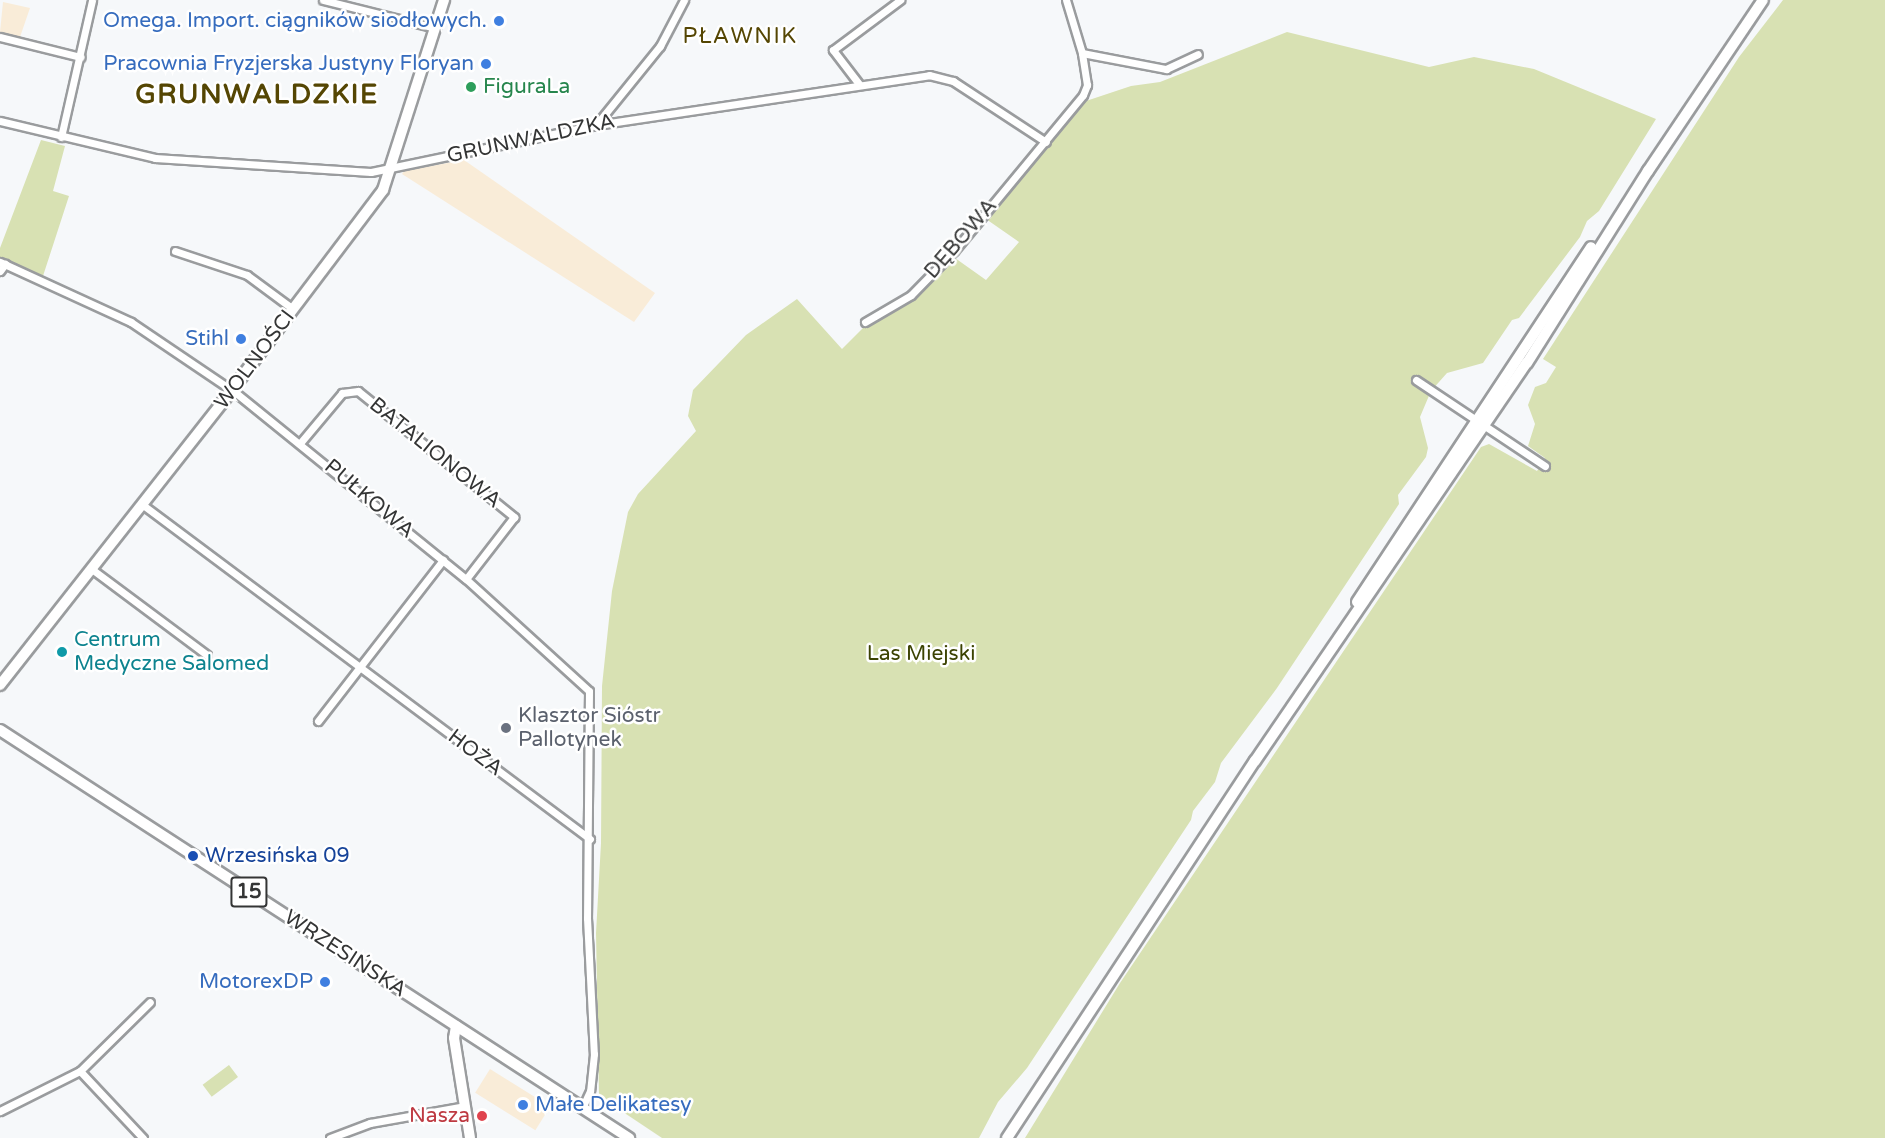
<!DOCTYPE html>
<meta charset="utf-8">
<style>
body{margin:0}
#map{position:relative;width:1885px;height:1138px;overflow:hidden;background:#f6f8fa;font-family:"Varela Round",sans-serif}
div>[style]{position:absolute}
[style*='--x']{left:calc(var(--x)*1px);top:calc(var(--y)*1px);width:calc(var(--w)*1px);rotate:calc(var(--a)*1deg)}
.commercial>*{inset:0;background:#f9ecd8;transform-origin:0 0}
.green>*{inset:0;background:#d8e1b3;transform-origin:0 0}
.roads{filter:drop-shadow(2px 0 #9a9c9e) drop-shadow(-2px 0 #9a9c9e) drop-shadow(0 2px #9a9c9e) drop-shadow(0 -2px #9a9c9e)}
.street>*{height:7px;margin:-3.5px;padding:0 3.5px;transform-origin:3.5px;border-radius:3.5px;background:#fff}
.secondary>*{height:10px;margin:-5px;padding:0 5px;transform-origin:5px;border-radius:5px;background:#fff}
.primary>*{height:10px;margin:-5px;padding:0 5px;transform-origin:5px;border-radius:5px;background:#fff}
.dots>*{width:16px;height:16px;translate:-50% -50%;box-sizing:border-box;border:3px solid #fff;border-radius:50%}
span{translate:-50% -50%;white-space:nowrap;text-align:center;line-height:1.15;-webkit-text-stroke:5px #fff;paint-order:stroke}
.shield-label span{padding:2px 4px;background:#fff;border:2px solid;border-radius:4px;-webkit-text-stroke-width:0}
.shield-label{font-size:20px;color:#343535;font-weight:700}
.shop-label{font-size:21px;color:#366cbe}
.right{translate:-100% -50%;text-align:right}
.left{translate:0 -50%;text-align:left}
.leisure-label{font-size:21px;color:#27864d}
.street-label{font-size:21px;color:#343535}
.culture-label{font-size:21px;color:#0d838f}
.park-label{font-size:21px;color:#3c4303}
.worship-label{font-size:21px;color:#5b616d}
.transit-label{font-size:21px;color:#164399}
.health-label{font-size:21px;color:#be3a42}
.neighbourhood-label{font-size:22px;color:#554603;letter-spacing:1.5px}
.district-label{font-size:27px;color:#554603;font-weight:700;letter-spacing:1.5px}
</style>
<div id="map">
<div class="commercial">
<i style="clip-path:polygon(3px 2px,30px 8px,20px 37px,0 32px)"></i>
<i style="clip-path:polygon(464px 160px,655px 293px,634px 322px,402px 174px,404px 171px)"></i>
<i style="left:490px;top:1069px;width:71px;height:28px;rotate:32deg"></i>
</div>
<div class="green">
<i style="clip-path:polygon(1783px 0,1885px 0,1885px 1138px,1025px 1138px,1120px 983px,1481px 447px,1489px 444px,1537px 471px,1541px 465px,1431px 391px,1420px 417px,1428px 448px,1426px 457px,1398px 495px,1399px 504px,1277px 688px,1221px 763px,1215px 782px,1193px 811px,1191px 820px,1027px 1068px,998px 1102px,979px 1138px,662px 1138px,599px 1096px,596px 933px,601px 843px,602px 686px,612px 591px,628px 512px,638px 494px,696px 431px,688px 416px,693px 390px,746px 335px,797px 299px,842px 349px,864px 327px,913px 297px,955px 258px,986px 280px,1019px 242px,986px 219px,1086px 101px,1131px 86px,1160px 82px,1287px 32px,1429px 67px,1474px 57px,1534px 69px,1656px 119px,1599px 211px,1587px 221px,1580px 237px,1519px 318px,1512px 320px,1483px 363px,1447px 373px,1431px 391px,1541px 465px,1545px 458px,1528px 446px,1535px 424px,1528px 405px,1535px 387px,1546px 383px,1556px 367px,1543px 359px,1739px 57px)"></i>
<i style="clip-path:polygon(41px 140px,65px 146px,53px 191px,69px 196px,43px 276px,0 257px,0 248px)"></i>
<i style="left:229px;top:1065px;width:15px;height:33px;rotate:53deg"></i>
</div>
<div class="roads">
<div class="street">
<i style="--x:323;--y:0;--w:115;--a:14"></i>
<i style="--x:0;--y:37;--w:83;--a:13.9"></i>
<i style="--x:1082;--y:53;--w:86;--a:10.8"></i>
<i style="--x:1166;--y:69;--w:35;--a:-25"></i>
<i style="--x:859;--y:84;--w:43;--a:-127.4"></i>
<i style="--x:833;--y:50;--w:84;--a:-36.7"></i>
<i style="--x:0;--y:121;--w:159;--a:13.4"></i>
<i style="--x:155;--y:158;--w:216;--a:3.7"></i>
<i style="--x:371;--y:172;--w:230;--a:-11.8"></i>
<i style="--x:596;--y:125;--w:337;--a:-8.5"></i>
<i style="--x:929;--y:75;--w:25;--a:14"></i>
<i style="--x:953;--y:81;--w:111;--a:33.3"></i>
<i style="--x:596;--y:125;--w:102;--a:-51"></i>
<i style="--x:660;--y:46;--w:52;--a:-62.4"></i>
<i style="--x:61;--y:137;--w:140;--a:-77.2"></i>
<i style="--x:175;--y:251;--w:76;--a:18.4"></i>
<i style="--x:247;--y:275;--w:57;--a:36.5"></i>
<i style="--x:0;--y:262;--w:144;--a:24.6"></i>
<i style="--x:131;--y:322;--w:127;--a:34.1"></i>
<i style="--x:236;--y:393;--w:296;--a:39"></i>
<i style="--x:466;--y:579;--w:166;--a:42.3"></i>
<i style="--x:589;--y:691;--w:227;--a:90.5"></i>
<i style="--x:587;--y:918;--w:136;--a:87.1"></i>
<i style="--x:594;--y:1054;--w:37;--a:96"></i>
<i style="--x:590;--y:1091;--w:19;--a:115"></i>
<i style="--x:0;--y:271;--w:9;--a:-54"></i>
<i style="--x:865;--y:322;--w:53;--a:-30.4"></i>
<i style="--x:911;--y:295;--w:62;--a:-45.7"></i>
<i style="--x:954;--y:251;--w:202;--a:-50.4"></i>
<i style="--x:1083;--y:95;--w:11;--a:-68"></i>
<i style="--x:1087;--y:85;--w:32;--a:-99"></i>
<i style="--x:1082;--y:53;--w:55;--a:-106.8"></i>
<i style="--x:1416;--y:380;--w:155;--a:33.7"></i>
<i style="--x:301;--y:442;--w:64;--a:-50.1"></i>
<i style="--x:342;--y:393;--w:16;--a:-7"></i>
<i style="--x:358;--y:391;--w:201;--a:38.9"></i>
<i style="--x:514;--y:517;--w:78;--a:127.7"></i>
<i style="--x:143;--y:505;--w:558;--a:36.77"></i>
<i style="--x:93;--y:570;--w:142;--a:36.7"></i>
<i style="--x:318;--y:721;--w:204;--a:-52.2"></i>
<i style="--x:80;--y:1071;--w:92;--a:46.8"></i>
<i style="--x:0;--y:1111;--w:89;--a:-26.6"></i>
<i style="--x:80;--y:1071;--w:98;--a:-44.6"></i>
<i style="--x:330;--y:1138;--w:43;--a:-20.6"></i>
<i style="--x:370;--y:1123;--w:97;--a:-10.1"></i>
</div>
<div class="secondary">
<i style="--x:1357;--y:602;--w:425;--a:-56.6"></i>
<i style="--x:0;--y:685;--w:359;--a:-51.8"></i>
<i style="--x:222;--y:403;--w:267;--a:-52.9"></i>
<i style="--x:383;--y:190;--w:200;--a:-72.2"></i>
<i style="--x:456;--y:1026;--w:12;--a:99"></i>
<i style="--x:454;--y:1038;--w:101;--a:80.9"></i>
<i style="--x:1007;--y:1138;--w:451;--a:-56.7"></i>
<i style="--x:1255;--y:761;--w:482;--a:-55.7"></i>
<i style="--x:1527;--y:363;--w:227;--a:-57.8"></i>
<i style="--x:1648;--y:171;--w:206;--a:-56.1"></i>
</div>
<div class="primary">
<i style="--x:0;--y:730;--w:750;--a:32.97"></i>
</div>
</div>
<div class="dots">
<i style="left:499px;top:21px;background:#3f7fe0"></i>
<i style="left:486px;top:64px;background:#3f7fe0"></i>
<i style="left:471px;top:87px;background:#2e9e5b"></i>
<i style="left:241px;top:339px;background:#3f7fe0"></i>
<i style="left:62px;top:652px;background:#0f9aa8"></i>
<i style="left:506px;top:728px;background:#6b7280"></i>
<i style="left:193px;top:856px;background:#1a4fb4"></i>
<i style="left:325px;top:982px;background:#3f7fe0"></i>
<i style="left:523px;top:1105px;background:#3f7fe0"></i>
<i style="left:482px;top:1116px;background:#e0444e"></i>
</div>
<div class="shield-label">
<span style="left:249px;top:892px">15</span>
</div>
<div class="shop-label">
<span class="right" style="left:487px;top:21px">Omega. Import. ciągników siodłowych.</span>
<span class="right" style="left:474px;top:64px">Pracownia Fryzjerska Justyny Floryan</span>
<span class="right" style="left:229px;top:339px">Stihl</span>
<span class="right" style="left:313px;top:982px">MotorexDP</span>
<span class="left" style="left:535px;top:1105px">Małe Delikatesy</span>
</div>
<div class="leisure-label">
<span class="left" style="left:483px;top:87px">FiguraLa</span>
</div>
<div class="street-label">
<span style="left:531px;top:139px;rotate:-12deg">GRUNWALDZKA</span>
<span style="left:961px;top:239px;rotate:-49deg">DĘBOWA</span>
<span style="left:255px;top:360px;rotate:-53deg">WOLNOŚCI</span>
<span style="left:435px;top:453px;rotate:39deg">BATALIONOWA</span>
<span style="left:369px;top:499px;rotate:40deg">PUŁKOWA</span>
<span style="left:475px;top:753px;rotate:37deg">HOŻA</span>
<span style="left:345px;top:954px;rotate:33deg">WRZESIŃSKA</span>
</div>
<div class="culture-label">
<span class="left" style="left:74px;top:652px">Centrum<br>Medyczne Salomed</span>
</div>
<div class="park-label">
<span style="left:921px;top:654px">Las Miejski</span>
</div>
<div class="worship-label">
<span class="left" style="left:518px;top:728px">Klasztor Sióstr<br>Pallotynek</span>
</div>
<div class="transit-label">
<span class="left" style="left:205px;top:856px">Wrzesińska 09</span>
</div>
<div class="health-label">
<span class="right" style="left:470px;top:1116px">Nasza</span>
</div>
<div class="neighbourhood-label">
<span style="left:740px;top:37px">PŁAWNIK</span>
</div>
<div class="district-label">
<span style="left:257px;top:95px">GRUNWALDZKIE</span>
</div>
</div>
